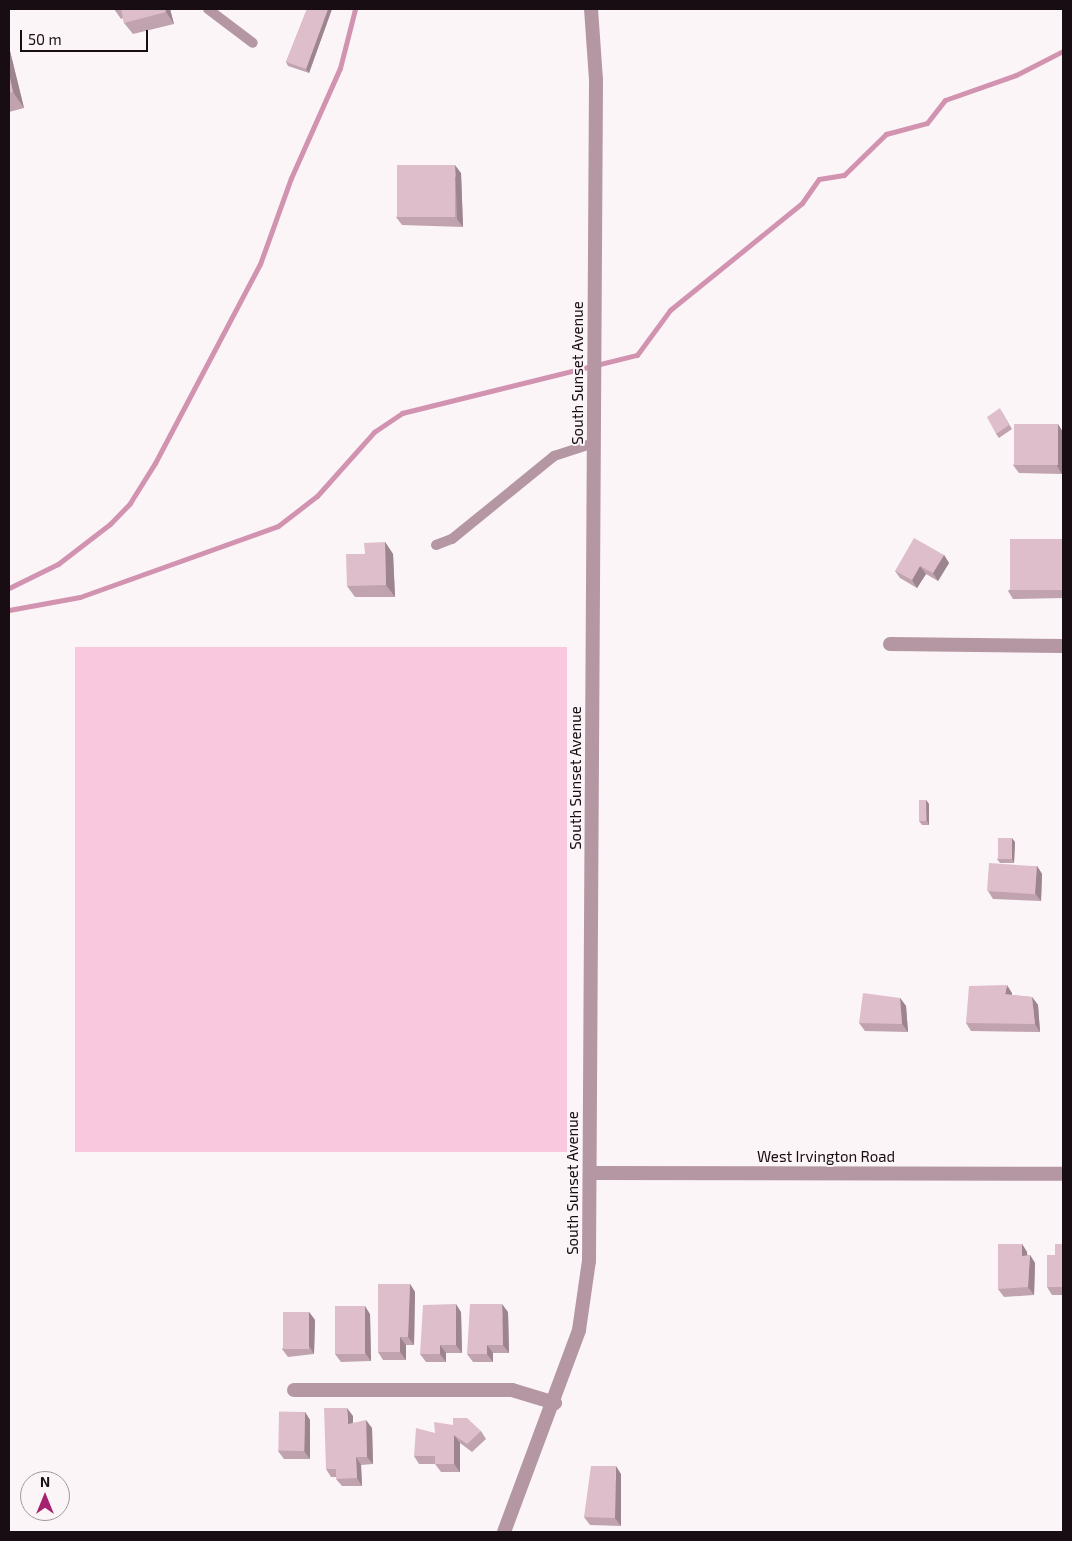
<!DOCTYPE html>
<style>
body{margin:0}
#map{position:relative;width:1072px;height:1541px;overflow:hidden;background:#fcf5f8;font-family:"Exo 2",sans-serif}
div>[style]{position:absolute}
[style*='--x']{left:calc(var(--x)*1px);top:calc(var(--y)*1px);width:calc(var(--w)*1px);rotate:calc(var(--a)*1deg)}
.green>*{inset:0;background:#fac8de;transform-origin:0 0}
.stream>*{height:5px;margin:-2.5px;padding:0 2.5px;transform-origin:2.5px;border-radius:2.5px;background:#d293b0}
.service>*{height:10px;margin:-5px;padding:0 5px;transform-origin:5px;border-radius:5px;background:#b497a3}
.minor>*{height:14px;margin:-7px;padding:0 7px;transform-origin:7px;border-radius:7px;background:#b497a3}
.tertiary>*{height:14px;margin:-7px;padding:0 7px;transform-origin:7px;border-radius:7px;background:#b497a3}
.wall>*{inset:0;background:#c0a3af}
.shaded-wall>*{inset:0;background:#9c858f}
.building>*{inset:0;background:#dfbecc;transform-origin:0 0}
span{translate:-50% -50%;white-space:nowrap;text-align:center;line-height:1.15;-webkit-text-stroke:4px #fcf5f8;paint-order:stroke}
.street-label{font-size:15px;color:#180d12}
.frame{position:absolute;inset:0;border:10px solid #180d12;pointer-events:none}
.north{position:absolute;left:20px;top:1471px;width:50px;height:50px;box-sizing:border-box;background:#fcf5f8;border:1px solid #a1989c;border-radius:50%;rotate:0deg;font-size:14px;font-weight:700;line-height:20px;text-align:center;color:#180d12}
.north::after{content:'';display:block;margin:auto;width:18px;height:22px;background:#a6226f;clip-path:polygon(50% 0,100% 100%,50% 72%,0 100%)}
.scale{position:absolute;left:20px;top:30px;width:128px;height:22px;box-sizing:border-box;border:2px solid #180d12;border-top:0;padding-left:6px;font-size:15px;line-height:18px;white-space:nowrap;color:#180d12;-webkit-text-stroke:4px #fcf5f8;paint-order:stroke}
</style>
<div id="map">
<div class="green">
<i style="left:567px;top:647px;width:505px;height:492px;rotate:90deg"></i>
</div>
<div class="stream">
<i style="--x:9;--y:588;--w:55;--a:-26.1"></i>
<i style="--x:58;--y:564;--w:66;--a:-37.6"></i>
<i style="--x:110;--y:524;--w:29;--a:-46"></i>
<i style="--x:130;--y:503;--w:47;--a:-58"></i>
<i style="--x:155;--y:463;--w:225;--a:-62.2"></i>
<i style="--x:260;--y:264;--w:91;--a:-70.2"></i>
<i style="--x:291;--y:178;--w:120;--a:-66"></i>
<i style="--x:340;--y:68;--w:61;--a:-75.7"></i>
<i style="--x:9;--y:610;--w:72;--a:-10.4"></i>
<i style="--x:80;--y:597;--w:210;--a:-19.7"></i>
<i style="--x:278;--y:526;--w:49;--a:-37.6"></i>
<i style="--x:317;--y:496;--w:86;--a:-48.3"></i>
<i style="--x:374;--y:432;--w:34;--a:-34"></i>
<i style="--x:402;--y:413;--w:242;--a:-13.9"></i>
<i style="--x:637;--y:355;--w:56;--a:-53.7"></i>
<i style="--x:670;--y:310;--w:170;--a:-39"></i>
<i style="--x:802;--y:203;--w:29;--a:-55"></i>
<i style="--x:819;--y:179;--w:25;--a:-9"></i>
<i style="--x:844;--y:175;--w:59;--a:-44.3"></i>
<i style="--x:886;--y:134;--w:42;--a:-15"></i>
<i style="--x:927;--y:123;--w:29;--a:-52"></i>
<i style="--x:945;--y:100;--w:75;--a:-19.4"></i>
<i style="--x:1016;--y:75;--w:53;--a:-27.1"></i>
</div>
<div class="service">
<i style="--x:208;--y:9;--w:56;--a:37.1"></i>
<i style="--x:436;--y:545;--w:17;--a:-21"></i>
<i style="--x:452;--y:539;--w:132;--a:-39.1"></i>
<i style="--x:554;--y:456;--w:42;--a:-18"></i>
</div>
<div class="minor">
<i style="--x:890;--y:644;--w:173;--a:0.7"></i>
<i style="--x:294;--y:1390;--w:218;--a:0"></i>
<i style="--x:512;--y:1390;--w:45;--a:16.8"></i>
</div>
<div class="tertiary">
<i style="--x:590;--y:1173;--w:473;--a:0.1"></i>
<i style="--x:504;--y:1532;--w:215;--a:-69.6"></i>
<i style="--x:579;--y:1330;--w:70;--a:-81.8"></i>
<i style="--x:589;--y:1261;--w:1181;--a:-89.66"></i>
<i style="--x:596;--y:80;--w:71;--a:-94"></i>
</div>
<div class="wall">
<i style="clip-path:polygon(114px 9px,170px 9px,174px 24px,133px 34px,124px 23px,123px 18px,121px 19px)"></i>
<i style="clip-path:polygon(307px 9px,332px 9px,309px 73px,288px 66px,286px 62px)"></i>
<i style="clip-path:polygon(9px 47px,24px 108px,9px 112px)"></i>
<i style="clip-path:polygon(461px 173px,463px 227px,402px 225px,396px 217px)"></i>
<i style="clip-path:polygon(1002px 412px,1012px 429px,999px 438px,996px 434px)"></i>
<i style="clip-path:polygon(1058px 424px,1062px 474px,1019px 473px,1013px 465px)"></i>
<i style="clip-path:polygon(1063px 539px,1063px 598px,1013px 599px,1008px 591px)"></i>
<i style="clip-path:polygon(385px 542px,393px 554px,395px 597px,355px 597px,347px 586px,365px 554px)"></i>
<i style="clip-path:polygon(944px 555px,949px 563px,938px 581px,926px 574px,917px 588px,900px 578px,895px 571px)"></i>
<i style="clip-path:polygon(926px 800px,929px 804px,929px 825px,922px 825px,919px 821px)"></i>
<i style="clip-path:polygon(1015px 842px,1014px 863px,1000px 863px,997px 859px)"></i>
<i style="clip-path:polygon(1037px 866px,1042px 874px,1041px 901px,993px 899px,988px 891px)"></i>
<i style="clip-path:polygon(1012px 993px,1012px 995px,1032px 997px,1038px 1005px,1040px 1032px,971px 1031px,966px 1023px)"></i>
<i style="clip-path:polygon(900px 998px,906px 1006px,908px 1032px,865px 1031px,859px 1023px)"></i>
<i style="clip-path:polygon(1022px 1244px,1027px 1252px,1027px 1255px,1030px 1255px,1035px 1263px,1034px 1295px,1004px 1297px,998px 1289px)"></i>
<i style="clip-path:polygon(1063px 1244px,1063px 1295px,1052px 1295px,1047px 1287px)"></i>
<i style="clip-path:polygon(410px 1284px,415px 1292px,414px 1345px,406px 1345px,406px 1360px,383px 1360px,378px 1352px)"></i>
<i style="clip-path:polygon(309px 1312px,315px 1320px,314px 1354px,288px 1357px,282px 1349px)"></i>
<i style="clip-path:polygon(461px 1312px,462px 1353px,446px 1353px,446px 1362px,426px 1362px,420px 1354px)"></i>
<i style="clip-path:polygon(508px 1312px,509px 1353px,493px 1353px,493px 1362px,473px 1362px,467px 1354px)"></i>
<i style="clip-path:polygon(370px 1314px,371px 1361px,341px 1362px,335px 1354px)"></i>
<i style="clip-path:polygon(305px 1412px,310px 1420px,310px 1459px,284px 1459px,278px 1451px)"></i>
<i style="clip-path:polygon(353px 1416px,353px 1423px,372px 1428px,373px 1464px,361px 1465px,362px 1486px,342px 1486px,336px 1479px,336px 1477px,331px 1477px,326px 1469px)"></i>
<i style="clip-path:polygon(481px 1431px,486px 1439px,472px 1452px,460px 1443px,460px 1472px,441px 1472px,435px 1464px,419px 1464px,414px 1456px,435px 1433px)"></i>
<i style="clip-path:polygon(621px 1474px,621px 1526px,590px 1525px,584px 1517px)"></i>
</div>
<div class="shaded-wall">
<i style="clip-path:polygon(165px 9px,170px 9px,174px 24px,166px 12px)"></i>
<i style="clip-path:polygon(328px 9px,332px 9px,309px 73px,306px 69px)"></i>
<i style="clip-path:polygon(9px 47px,24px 108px,13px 92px,9px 74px)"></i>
<i style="clip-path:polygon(455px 165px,461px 173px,463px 227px,457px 219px)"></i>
<i style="clip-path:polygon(1058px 424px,1063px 432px,1062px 474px,1057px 466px)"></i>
<i style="clip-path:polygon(385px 542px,393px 554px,395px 597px,386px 585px)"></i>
<i style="clip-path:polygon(944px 555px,949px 563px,938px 581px,933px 573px)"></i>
<i style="clip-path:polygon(920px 566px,926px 574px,917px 588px,912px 580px)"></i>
<i style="clip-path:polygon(926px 800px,929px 804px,929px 825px,927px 821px)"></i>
<i style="clip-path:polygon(1012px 838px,1015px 842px,1014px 863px,1012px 859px)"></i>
<i style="clip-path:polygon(1037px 866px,1042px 874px,1041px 901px,1035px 893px)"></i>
<i style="clip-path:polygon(1007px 985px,1012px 993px,1011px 1002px,1005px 994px)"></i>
<i style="clip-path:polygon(1032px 997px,1038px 1005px,1040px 1032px,1035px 1024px)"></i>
<i style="clip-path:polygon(900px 998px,906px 1006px,908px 1032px,902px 1024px)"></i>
<i style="clip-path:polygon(1022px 1244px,1027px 1252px,1028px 1264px,1022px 1256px)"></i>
<i style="clip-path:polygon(1030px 1255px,1035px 1263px,1034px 1295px,1028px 1287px)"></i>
<i style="clip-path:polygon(410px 1284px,415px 1292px,414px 1345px,408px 1337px)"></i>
<i style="clip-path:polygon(456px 1304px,461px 1312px,462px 1353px,456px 1345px)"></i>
<i style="clip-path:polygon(502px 1304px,508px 1312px,509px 1353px,503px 1345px)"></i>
<i style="clip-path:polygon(365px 1306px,370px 1314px,371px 1361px,365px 1353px)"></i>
<i style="clip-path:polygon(309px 1312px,315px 1320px,314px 1354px,309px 1346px)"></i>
<i style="clip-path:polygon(400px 1337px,406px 1345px,406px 1360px,400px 1352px)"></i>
<i style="clip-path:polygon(440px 1345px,446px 1353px,446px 1362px,440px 1354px)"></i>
<i style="clip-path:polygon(487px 1345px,493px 1353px,493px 1362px,487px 1354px)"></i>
<i style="clip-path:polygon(347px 1408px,353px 1416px,353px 1432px,348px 1424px)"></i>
<i style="clip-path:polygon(305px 1412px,310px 1420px,310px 1459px,304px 1451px)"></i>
<i style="clip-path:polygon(366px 1420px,372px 1428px,373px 1464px,367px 1457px)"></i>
<i style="clip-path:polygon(454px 1435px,460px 1443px,460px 1472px,454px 1464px)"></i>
<i style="clip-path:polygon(356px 1457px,361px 1465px,362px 1486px,357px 1478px)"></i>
<i style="clip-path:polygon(616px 1466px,621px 1474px,621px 1526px,615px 1518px)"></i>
</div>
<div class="building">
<i style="clip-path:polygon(121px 9px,165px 9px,166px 12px,124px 23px)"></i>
<i style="clip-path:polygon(307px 9px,328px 9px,306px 69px,286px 62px)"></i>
<i style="clip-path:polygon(9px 74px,13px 92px,9px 93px)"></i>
<i style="left:397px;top:165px;width:58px;height:52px"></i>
<i style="clip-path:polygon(1000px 408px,1009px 425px,996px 434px,987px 417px)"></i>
<i style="left:1014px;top:424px;width:44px;height:41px"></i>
<i style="clip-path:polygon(914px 538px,944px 555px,933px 573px,920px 566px,912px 580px,895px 571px)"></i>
<i style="left:1063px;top:539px;width:51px;height:53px;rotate:90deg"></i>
<i style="clip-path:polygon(385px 542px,386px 585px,347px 586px,346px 554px,365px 554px,364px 543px)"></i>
<i style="left:919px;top:800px;width:7px;height:21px"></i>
<i style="left:998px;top:838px;width:14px;height:21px"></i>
<i style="left:989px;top:863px;width:48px;height:28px;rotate:4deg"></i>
<i style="clip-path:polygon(1007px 985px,1005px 994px,1032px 997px,1035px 1024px,966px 1023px,969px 986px)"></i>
<i style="clip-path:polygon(863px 993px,900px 998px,902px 1024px,859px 1023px)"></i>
<i style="clip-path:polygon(998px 1244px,1022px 1244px,1022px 1256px,1030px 1255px,1028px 1287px,998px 1289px)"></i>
<i style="clip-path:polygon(1055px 1244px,1063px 1244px,1063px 1287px,1047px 1287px,1047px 1255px,1055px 1255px)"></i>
<i style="clip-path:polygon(378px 1284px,410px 1284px,408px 1337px,400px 1337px,400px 1352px,378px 1352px)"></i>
<i style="clip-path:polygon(456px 1304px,456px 1345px,440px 1345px,440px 1354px,420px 1354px,423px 1305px)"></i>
<i style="clip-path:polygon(470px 1304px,502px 1304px,503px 1345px,487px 1345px,487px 1354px,467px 1354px)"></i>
<i style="left:335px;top:1306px;width:30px;height:48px"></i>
<i style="left:283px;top:1312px;width:26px;height:37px"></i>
<i style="clip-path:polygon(324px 1408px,347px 1408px,348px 1424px,366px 1420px,367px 1457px,356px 1457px,357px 1478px,336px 1479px,336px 1469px,326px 1469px)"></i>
<i style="left:305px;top:1412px;width:39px;height:26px;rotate:91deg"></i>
<i style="clip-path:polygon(453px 1418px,467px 1418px,481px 1431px,467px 1444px,454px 1435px,454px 1464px,435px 1464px,435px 1456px,414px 1456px,416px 1428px,435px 1433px,434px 1422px,453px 1425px)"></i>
<i style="clip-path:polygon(591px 1466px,616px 1466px,615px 1518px,584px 1517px)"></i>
</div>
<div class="street-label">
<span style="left:578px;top:373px;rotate:-90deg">South Sunset Avenue</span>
<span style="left:576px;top:778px;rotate:-90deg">South Sunset Avenue</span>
<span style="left:826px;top:1157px">West Irvington Road</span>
<span style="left:573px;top:1183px;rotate:-90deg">South Sunset Avenue</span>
</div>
<div class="frame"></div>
<div class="north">N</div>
<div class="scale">50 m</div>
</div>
